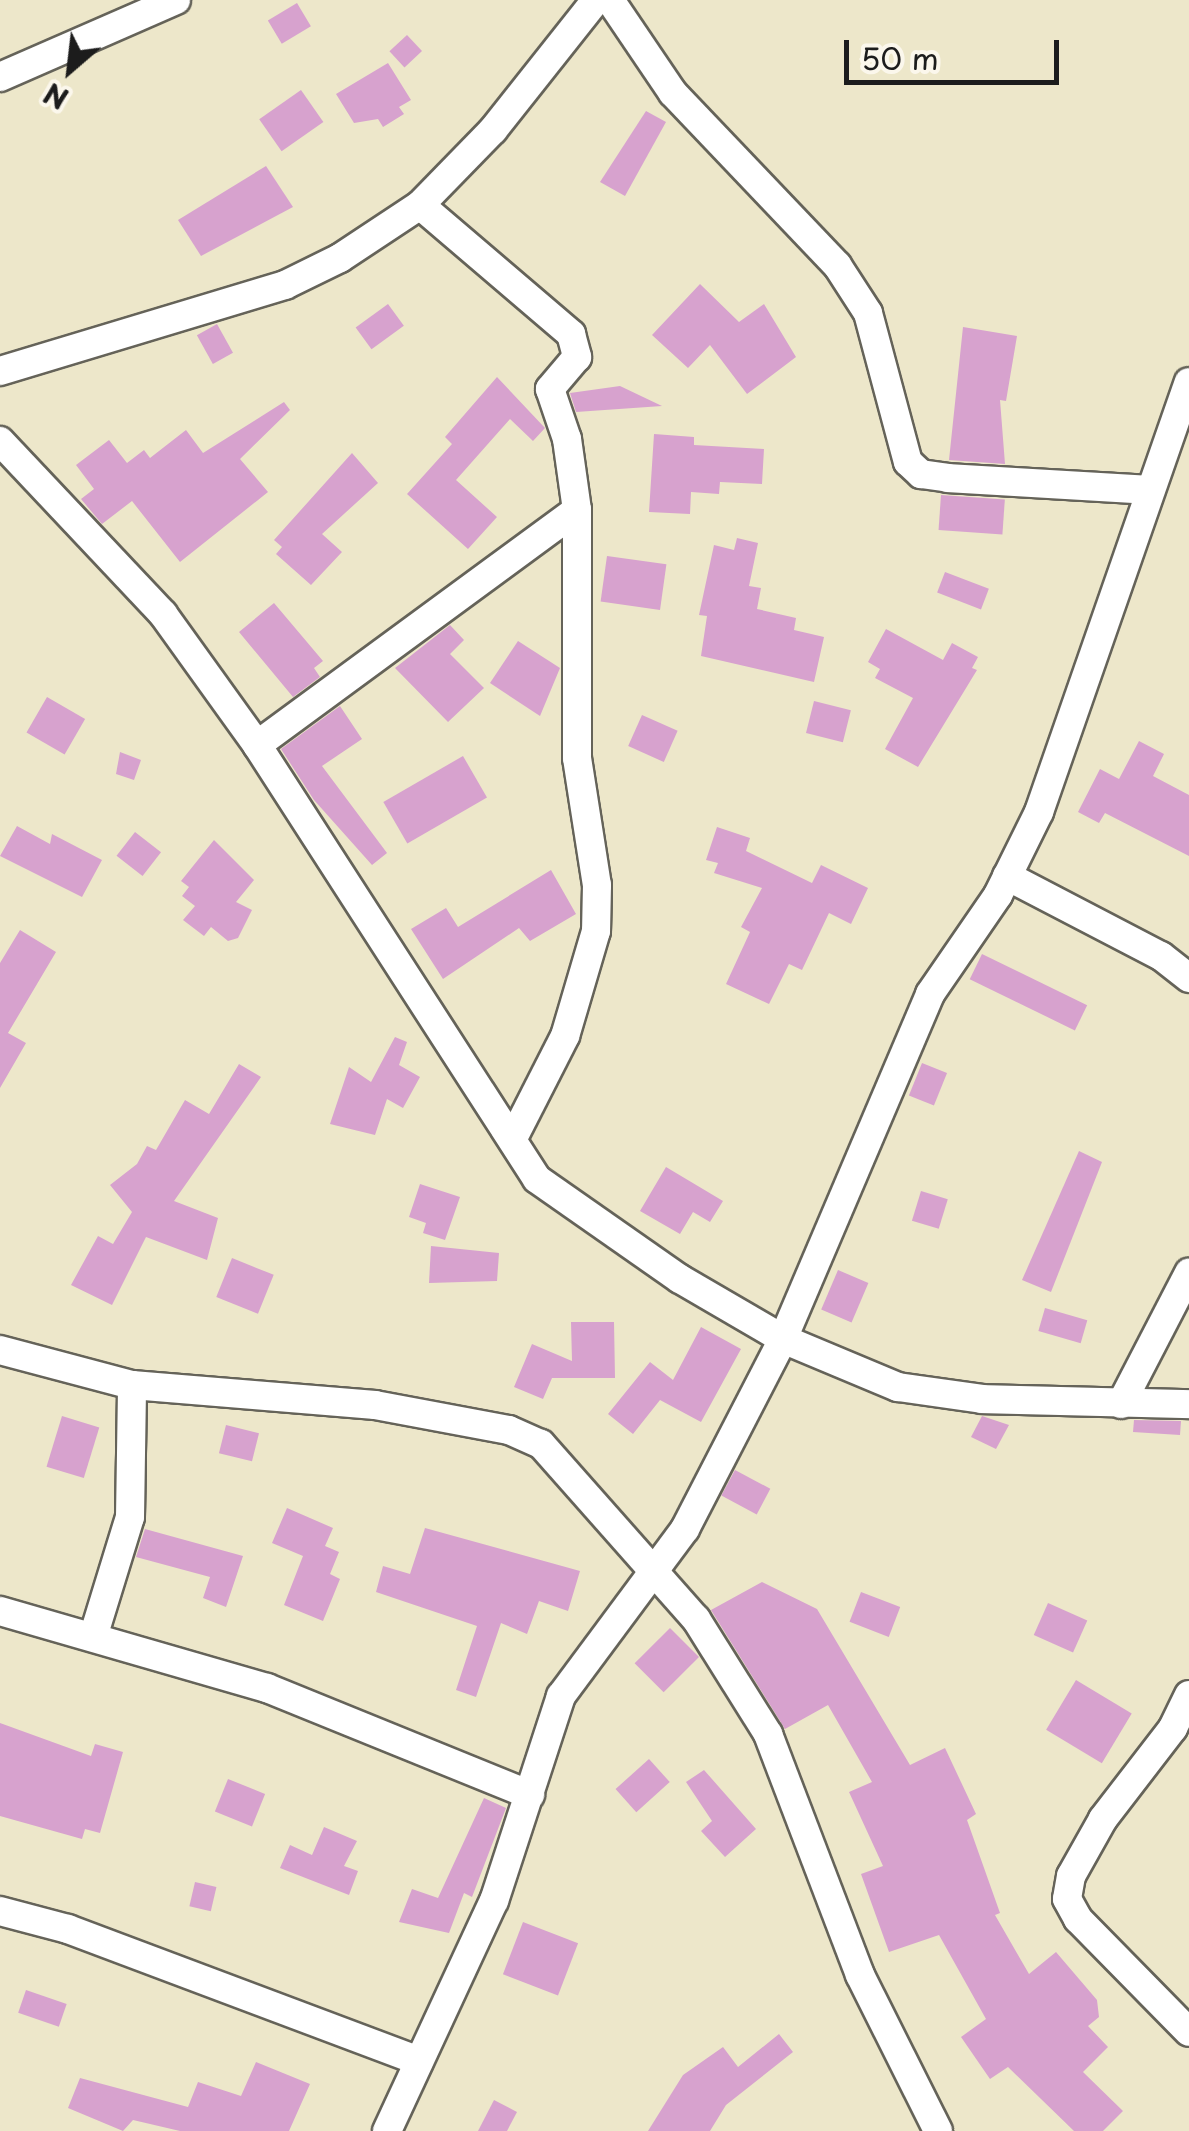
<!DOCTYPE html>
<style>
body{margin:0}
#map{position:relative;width:1189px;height:2131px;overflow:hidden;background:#ede7ca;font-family:"Playpen Sans",sans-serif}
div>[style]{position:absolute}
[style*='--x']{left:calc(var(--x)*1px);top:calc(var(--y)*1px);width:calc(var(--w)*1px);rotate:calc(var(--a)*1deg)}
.building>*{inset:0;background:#d7a2ce;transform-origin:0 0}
.roads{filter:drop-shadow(2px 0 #656359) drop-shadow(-2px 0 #656359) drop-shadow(0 2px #656359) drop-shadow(0 -2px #656359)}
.street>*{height:28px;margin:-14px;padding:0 14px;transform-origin:14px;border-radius:14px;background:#fff}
span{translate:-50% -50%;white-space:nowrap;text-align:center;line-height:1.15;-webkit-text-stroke:9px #fbf7ec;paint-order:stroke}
.north{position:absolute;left:20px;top:20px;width:100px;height:100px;-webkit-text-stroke:8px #fbf7ec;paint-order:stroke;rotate:208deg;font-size:28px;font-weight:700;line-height:40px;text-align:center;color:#1c1c1c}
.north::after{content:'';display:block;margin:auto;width:35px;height:45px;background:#1c1c1c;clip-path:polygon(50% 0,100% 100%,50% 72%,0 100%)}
.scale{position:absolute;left:844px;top:40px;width:215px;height:45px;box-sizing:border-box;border:5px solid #1c1c1c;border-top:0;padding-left:12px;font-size:30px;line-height:35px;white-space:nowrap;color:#1c1c1c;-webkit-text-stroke:8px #fbf7ec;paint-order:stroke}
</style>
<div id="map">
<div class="building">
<i style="left:297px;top:3px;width:27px;height:34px;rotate:59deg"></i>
<i style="left:407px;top:35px;width:22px;height:24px;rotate:47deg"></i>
<i style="clip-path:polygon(388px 63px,411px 100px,399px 107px,404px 114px,383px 127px,378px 119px,354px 123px,336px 94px)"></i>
<i style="left:301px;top:90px;width:39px;height:51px;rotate:55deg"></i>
<i style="clip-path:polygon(646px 111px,666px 122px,625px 196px,600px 182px)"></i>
<i style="clip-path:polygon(266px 166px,293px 207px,201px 256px,178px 220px)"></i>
<i style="clip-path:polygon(700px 284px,739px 322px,764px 304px,796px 357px,747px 394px,710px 345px,688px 368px,652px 335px)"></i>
<i style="left:388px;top:304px;width:27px;height:40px;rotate:54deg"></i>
<i style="left:217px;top:324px;width:33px;height:23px;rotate:61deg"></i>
<i style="clip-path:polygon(963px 327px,1017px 336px,1006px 401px,1000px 400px,1005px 464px,949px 460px)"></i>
<i style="clip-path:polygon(497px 377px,545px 428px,533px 441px,510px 419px,456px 480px,497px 517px,468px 549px,407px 494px,452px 444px,445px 437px)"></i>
<i style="clip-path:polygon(620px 386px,662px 406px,576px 412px,570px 393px)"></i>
<i style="clip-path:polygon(284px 402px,290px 410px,240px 459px,268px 492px,180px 562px,132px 501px,102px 524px,81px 499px,94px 489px,76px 465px,109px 440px,127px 463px,144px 450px,150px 458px,186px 430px,203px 453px)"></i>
<i style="clip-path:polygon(654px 434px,694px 437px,694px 445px,764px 449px,762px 484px,720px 482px,719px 494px,691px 492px,690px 514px,649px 512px)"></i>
<i style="clip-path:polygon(352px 453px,378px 483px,322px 534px,342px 552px,311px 585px,276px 554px,282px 547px,274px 540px)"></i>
<i style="left:941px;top:495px;width:64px;height:35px;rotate:4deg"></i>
<i style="clip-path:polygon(737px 538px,758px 543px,749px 586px,761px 588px,757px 609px,796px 618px,794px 630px,824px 637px,814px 682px,701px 656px,707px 616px,699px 615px,714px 545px,734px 550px)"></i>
<i style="left:607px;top:556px;width:60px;height:46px;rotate:8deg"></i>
<i style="left:945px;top:572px;width:47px;height:22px;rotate:21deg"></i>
<i style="clip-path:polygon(274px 603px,323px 661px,314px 668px,320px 677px,293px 697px,239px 632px)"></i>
<i style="clip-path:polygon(450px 625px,464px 640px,450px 654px,484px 688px,448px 722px,395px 668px)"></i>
<i style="clip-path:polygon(886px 629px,943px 660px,952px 643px,978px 657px,972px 668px,977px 670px,918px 767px,885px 749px,913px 698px,875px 678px,880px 669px,868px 662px)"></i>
<i style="clip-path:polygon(518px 641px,560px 668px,540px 716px,490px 683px)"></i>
<i style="left:47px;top:697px;width:44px;height:41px;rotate:30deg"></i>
<i style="left:814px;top:701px;width:38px;height:33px;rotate:14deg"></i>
<i style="clip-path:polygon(340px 706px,362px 739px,322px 766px,387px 853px,372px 865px,314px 800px,281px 749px)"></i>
<i style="left:642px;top:715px;width:39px;height:34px;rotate:24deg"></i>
<i style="clip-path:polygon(1139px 741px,1164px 754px,1153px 776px,1189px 795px,1189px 856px,1105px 813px,1099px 823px,1078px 812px,1100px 769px,1119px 779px)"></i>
<i style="clip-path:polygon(120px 752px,141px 760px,134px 780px,116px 774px)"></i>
<i style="left:463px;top:756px;width:48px;height:92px;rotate:60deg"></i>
<i style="clip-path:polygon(17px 826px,50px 844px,52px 834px,102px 860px,82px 897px,0 856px)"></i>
<i style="clip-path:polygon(717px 827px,750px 838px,746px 851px,812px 883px,821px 865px,868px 888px,851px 924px,829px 913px,802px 970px,789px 964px,769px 1004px,726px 984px,750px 932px,741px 927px,762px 888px,714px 873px,718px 863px,706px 860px)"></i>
<i style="left:135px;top:832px;width:33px;height:30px;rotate:38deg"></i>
<i style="clip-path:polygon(214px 840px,254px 880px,236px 902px,252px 910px,238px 938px,228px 941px,211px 927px,204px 936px,183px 920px,195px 906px,182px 896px,189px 887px,181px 881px)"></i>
<i style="clip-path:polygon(551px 870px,576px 914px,530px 941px,519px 928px,443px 979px,411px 929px,446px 908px,458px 927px)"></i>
<i style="clip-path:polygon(20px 930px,56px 952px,8px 1033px,26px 1043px,0 1088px,0 963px)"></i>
<i style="left:982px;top:954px;width:117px;height:28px;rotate:26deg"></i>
<i style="clip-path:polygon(395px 1037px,407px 1042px,399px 1065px,420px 1077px,403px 1108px,387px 1099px,375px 1135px,330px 1124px,349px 1067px,371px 1082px)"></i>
<i style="left:922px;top:1063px;width:27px;height:35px;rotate:22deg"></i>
<i style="clip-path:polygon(239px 1064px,261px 1077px,174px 1201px,218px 1218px,207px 1260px,146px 1237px,112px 1305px,71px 1285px,98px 1236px,113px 1244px,132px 1212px,110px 1185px,137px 1164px,147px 1146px,156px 1150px,185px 1100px,209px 1114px)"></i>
<i style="clip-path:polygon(1079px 1151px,1102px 1162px,1051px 1292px,1022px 1280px)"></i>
<i style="clip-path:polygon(666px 1167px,723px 1201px,710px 1222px,693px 1212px,680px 1234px,640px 1211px)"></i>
<i style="clip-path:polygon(420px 1184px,460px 1197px,445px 1240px,423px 1233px,426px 1223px,409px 1217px)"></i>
<i style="left:921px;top:1191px;width:28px;height:31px;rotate:17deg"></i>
<i style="clip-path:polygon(431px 1246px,499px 1253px,497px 1281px,429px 1283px)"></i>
<i style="left:232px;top:1258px;width:45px;height:42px;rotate:22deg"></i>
<i style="left:838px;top:1270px;width:33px;height:43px;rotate:23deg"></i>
<i style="left:1045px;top:1308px;width:44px;height:24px;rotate:16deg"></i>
<i style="clip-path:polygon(571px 1322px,614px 1322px,615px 1378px,552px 1378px,543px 1399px,514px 1387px,532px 1344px,572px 1361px)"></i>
<i style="clip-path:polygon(701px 1327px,741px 1349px,701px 1422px,660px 1400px,633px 1434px,608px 1414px,650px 1362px,673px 1380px)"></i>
<i style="left:62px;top:1416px;width:39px;height:53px;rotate:17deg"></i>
<i style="clip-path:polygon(982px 1416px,1009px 1425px,996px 1449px,971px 1437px)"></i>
<i style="clip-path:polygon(1134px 1420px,1181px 1421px,1180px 1435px,1133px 1432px)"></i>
<i style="left:226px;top:1425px;width:34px;height:29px;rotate:14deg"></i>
<i style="left:735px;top:1470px;width:40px;height:29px;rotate:28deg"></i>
<i style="clip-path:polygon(287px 1508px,333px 1528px,325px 1546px,339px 1552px,330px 1574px,340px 1579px,323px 1621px,284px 1605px,303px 1556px,272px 1543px)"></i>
<i style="clip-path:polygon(425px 1528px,580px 1571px,568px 1611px,539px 1601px,527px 1634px,501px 1623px,476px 1697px,456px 1690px,477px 1626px,376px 1592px,383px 1566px,410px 1574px)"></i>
<i style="clip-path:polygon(145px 1529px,243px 1556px,226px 1607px,203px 1598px,210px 1577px,136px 1557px)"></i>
<i style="clip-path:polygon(762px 1582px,817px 1609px,910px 1765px,945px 1748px,976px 1814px,967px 1820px,1000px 1913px,995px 1915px,1029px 1974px,1056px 1952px,1097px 2000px,1099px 2017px,1088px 2026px,1108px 2047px,1083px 2072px,1123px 2111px,1103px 2131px,1074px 2131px,1008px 2067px,990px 2079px,961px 2037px,986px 2019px,939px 1935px,889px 1952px,861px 1874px,883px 1866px,849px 1792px,872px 1782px,828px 1705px,785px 1729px,711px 1610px)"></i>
<i style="left:861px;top:1592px;width:42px;height:32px;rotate:21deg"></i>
<i style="left:1048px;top:1603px;width:43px;height:35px;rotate:24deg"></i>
<i style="left:670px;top:1628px;width:41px;height:50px;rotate:45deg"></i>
<i style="left:1076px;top:1680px;width:65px;height:58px;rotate:31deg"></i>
<i style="clip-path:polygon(0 1723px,91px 1756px,95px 1744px,123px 1752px,100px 1833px,85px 1829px,82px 1839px,0 1816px)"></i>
<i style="left:649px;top:1759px;width:31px;height:45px;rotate:48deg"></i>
<i style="clip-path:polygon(704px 1770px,756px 1829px,725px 1857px,701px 1831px,712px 1821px,686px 1782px)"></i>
<i style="left:228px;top:1779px;width:40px;height:35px;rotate:22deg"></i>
<i style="clip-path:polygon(484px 1798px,506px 1808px,472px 1897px,464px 1893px,449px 1933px,399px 1922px,412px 1889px,438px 1898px)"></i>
<i style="clip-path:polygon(324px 1827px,357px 1841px,344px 1866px,358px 1871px,349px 1895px,280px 1868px,290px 1845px,312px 1855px)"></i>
<i style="left:195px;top:1882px;width:22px;height:25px;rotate:13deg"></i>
<i style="left:523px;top:1922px;width:59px;height:56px;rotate:21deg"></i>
<i style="left:26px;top:1990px;width:43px;height:24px;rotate:19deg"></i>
<i style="clip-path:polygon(779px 2034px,793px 2052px,726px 2105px,710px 2131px,648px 2131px,683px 2075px,723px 2047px,738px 2067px)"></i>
<i style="clip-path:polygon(256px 2062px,310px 2084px,289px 2131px,180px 2131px,133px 2120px,123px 2131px,68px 2108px,80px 2078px,188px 2107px,198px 2082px,241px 2096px)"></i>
<i style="clip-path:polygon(494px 2100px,517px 2112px,507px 2131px,478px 2131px)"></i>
</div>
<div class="roads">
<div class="street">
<i style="--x:610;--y:0;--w:112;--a:55.9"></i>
<i style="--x:673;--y:93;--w:238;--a:46.4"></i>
<i style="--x:837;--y:265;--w:57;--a:57.1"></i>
<i style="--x:868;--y:313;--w:154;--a:75"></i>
<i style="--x:908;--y:462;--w:18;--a:43"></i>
<i style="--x:921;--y:474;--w:27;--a:8"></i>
<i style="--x:948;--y:478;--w:202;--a:3.4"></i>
<i style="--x:0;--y:77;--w:192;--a:-23.6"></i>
<i style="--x:420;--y:205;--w:199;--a:40.5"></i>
<i style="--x:571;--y:334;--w:24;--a:75"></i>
<i style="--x:577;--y:357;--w:42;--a:130.2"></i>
<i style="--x:550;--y:389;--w:53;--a:71.2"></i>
<i style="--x:567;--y:439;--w:72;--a:82"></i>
<i style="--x:577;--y:510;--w:248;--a:90"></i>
<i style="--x:577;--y:758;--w:129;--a:81.1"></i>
<i style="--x:597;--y:885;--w:46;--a:91.2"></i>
<i style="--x:596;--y:931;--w:109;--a:106.4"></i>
<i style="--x:565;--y:1036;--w:114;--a:117"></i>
<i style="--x:0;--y:371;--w:298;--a:-16.8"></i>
<i style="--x:285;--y:285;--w:61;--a:-26.1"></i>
<i style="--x:340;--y:258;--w:96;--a:-33.5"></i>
<i style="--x:420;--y:205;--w:105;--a:-45.8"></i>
<i style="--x:493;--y:130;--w:166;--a:-51.6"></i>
<i style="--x:0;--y:441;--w:238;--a:46.7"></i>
<i style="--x:163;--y:614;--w:161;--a:54.3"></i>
<i style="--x:257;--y:745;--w:516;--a:57.17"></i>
<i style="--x:537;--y:1179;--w:174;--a:35"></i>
<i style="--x:680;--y:1279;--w:119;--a:30.2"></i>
<i style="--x:783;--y:1339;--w:125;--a:22.7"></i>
<i style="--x:898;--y:1387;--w:85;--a:8.1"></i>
<i style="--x:982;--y:1399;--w:207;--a:1.4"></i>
<i style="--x:257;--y:745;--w:397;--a:-36.3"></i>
<i style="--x:1007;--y:876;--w:174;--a:27.5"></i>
<i style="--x:1161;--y:956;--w:36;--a:38"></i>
<i style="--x:0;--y:1350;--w:137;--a:14.9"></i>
<i style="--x:132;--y:1385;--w:244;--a:4.7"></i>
<i style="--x:375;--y:1405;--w:136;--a:10.6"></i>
<i style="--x:509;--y:1430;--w:35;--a:24"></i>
<i style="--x:541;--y:1444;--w:234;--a:48.5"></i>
<i style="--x:696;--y:1619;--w:136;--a:57.9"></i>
<i style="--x:768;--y:1734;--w:258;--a:69.1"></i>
<i style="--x:860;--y:1975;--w:174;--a:63.4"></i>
<i style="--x:1121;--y:1404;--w:148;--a:-62.6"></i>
<i style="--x:0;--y:1611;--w:278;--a:16.1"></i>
<i style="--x:267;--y:1688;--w:284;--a:22.1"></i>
<i style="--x:94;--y:1634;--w:122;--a:-72.9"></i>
<i style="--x:130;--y:1517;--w:132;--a:-89.1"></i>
<i style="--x:1189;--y:1695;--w:37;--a:116"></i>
<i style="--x:1173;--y:1728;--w:115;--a:127.6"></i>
<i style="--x:1103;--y:1819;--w:65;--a:119.3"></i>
<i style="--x:1071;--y:1876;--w:23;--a:100"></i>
<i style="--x:1067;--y:1899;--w:23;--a:61"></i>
<i style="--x:1078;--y:1919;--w:158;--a:45.5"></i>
<i style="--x:0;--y:1911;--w:70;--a:14.8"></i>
<i style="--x:68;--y:1929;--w:375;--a:20.6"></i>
<i style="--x:387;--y:2131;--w:254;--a:-65.1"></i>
<i style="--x:494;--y:1901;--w:216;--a:-71.9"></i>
<i style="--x:561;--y:1696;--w:208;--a:-53.4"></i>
<i style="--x:685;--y:1529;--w:214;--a:-62.7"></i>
<i style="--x:783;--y:1339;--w:375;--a:-66.9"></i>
<i style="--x:930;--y:994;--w:120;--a:-55.5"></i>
<i style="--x:998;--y:895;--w:93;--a:-63.7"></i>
<i style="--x:1039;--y:812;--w:455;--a:-70.8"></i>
</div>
</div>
<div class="north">N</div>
<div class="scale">50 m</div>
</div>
